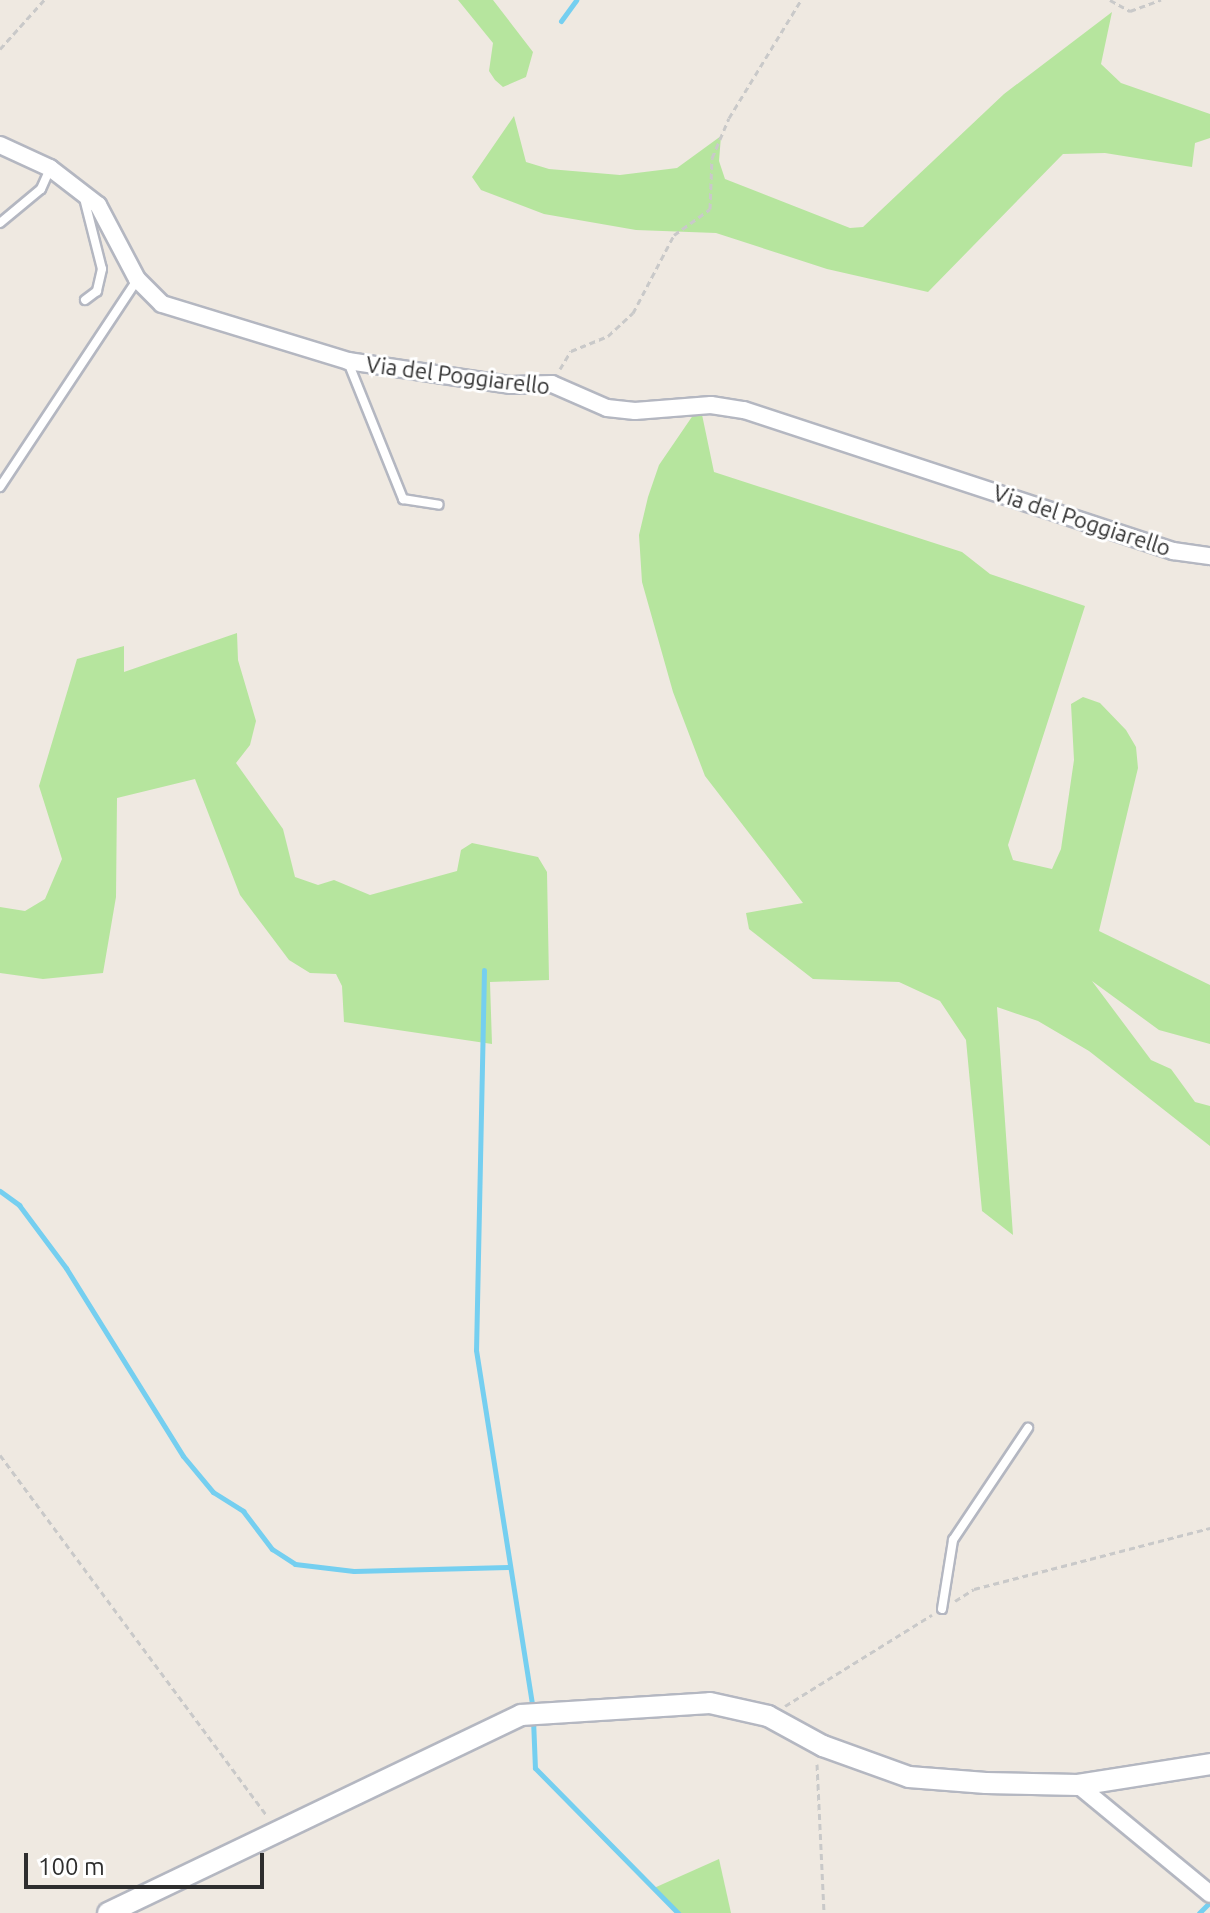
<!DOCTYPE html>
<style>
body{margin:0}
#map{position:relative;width:1210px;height:1913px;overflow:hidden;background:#efe9e1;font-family:Ubuntu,sans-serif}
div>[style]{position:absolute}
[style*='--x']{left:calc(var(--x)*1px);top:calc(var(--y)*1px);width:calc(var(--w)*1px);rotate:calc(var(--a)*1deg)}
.green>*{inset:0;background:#b6e59e}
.stream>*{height:5px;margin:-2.5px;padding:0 2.5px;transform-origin:2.5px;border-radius:2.5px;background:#75cff0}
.path>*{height:3px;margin-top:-1.5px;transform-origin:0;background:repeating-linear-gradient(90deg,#c9c9c9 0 6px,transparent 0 10px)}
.roads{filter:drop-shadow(2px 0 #b4b7c1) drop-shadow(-2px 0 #b4b7c1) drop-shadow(0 2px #b4b7c1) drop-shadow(0 -2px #b4b7c1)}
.service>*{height:8px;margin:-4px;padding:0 4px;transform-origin:4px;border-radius:4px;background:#fff}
.minor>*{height:16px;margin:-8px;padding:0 8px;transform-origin:8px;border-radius:8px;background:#fff}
.tertiary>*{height:20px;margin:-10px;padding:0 10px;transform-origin:10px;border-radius:10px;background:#fff}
span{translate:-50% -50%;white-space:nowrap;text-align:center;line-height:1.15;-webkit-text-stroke:6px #fff;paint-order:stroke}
.street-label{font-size:22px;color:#2e2e2e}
.scale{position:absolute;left:24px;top:1853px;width:240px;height:36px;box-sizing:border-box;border:4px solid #2e2e2e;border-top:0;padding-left:10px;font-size:24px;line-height:28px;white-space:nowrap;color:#2e2e2e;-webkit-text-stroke:6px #fff;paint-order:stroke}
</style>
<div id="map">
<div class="green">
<i style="clip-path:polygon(458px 0,493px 0,533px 52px,526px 77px,503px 87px,495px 80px,489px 71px,493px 43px)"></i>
<i style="clip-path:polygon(1112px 12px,1101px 64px,1121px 83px,1210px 114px,1210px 138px,1195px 143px,1192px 167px,1105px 153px,1063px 154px,928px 292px,827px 269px,716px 233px,636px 230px,544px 214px,481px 190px,472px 177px,514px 116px,526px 162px,549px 169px,620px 175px,677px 168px,721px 136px,719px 161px,725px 179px,850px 228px,863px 227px,1004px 94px)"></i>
<i style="clip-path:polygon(700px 405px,714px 472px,962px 552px,990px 574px,1085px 606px,1008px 845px,1013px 860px,1052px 869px,1061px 849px,1074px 760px,1071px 704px,1083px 697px,1100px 703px,1126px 730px,1136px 747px,1138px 768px,1099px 931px,1210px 985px,1210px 1044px,1159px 1030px,1092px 981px,1151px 1060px,1171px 1069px,1195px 1102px,1210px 1106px,1210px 1146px,1089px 1051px,1038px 1021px,997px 1007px,1013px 1235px,982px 1211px,966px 1040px,940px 1001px,899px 982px,813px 979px,749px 929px,746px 913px,803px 903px,705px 776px,673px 692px,642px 582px,639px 535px,648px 497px,659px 465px)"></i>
<i style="clip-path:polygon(237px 633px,238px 660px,256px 721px,250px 745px,236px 763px,283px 829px,295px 877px,318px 885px,334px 880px,370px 895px,457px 871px,461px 850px,472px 843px,538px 857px,547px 872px,549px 980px,490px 982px,492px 1044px,344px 1022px,342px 986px,336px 974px,310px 973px,289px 960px,240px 895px,195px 779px,117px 798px,116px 897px,103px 973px,43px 979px,0 973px,0 907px,25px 911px,45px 899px,62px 859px,39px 786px,77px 659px,124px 646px,124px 672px)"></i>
<i style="clip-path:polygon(719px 1859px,731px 1913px,678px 1913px,654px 1888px)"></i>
</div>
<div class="stream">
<i style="--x:561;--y:21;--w:26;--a:-54"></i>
<i style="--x:484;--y:970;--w:380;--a:91.2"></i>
<i style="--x:476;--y:1350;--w:363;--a:81"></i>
<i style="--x:0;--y:1191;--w:24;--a:36"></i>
<i style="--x:19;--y:1205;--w:79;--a:53.3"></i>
<i style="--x:66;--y:1268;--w:221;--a:58.1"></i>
<i style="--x:183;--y:1456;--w:47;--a:50.2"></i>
<i style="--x:213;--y:1492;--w:36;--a:32"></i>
<i style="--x:243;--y:1511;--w:48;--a:52.7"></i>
<i style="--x:272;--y:1549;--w:27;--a:33"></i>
<i style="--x:295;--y:1564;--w:59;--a:6.8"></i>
<i style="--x:354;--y:1571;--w:154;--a:-1.5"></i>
<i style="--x:533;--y:1719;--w:49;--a:87.7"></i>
<i style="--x:535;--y:1768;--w:204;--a:45.4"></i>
<i style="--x:1199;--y:1913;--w:16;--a:-45"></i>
</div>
<div class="path">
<i style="--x:1110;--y:0;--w:23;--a:29"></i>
<i style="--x:1130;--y:11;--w:33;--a:-20"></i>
<i style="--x:0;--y:49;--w:66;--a:-48.1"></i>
<i style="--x:560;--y:369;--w:21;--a:-59"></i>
<i style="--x:571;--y:351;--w:40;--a:-22"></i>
<i style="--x:608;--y:336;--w:34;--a:-43"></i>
<i style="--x:633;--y:313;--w:88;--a:-62.3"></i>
<i style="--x:674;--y:235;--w:44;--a:-35.8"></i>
<i style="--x:710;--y:209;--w:51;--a:-87.8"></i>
<i style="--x:712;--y:158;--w:43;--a:-67"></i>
<i style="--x:729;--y:118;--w:138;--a:-58.6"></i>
<i style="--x:0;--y:1455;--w:449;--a:53.5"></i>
<i style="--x:955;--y:1601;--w:22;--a:-32"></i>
<i style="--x:974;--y:1589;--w:244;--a:-14.5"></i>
<i style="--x:785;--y:1706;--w:173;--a:-31.8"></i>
<i style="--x:817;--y:1764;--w:149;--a:87.3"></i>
</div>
<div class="roads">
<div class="service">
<i style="--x:84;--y:198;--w:73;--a:75.8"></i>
<i style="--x:102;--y:269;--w:23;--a:103"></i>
<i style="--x:97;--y:291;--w:15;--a:143"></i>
<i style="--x:0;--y:223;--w:53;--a:-39.7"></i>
<i style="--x:41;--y:189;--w:22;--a:-66"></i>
<i style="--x:348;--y:362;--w:148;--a:68.1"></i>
<i style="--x:403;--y:499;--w:36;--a:9"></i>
<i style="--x:0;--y:487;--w:248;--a:-56.5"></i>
<i style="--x:942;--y:1609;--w:70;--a:-80.9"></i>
<i style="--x:953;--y:1540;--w:135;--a:-56.2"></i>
</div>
<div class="minor">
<i style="--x:0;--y:145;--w:55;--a:24.7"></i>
<i style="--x:50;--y:168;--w:61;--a:37.6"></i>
<i style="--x:98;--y:205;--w:84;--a:62.2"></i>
<i style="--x:137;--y:279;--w:35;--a:45"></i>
<i style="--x:162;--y:304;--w:195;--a:17"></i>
<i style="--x:348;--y:361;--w:165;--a:8.4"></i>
<i style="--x:511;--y:385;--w:41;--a:-1.4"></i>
<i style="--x:552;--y:384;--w:60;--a:23.6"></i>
<i style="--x:607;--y:408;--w:28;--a:6"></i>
<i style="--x:635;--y:411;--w:76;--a:-4.5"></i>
<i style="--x:711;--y:405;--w:33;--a:9"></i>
<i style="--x:744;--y:410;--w:452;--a:18.2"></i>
<i style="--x:1173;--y:551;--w:37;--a:8"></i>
<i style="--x:1078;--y:1785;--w:171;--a:39.5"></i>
</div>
<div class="tertiary">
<i style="--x:108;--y:1913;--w:458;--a:-25.6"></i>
<i style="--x:521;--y:1715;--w:189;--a:-3.6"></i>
<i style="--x:710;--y:1703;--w:59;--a:12.6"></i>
<i style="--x:768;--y:1716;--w:63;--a:28.6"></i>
<i style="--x:823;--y:1746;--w:91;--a:19.8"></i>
<i style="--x:909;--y:1777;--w:77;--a:4.5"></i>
<i style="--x:986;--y:1783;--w:92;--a:1.2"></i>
<i style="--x:1078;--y:1785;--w:134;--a:-9"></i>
</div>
</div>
<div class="street-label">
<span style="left:458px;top:375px;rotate:7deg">Via del Poggiarello</span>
<span style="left:1082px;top:520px;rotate:18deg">Via del Poggiarello</span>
</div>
<div class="scale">100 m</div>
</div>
